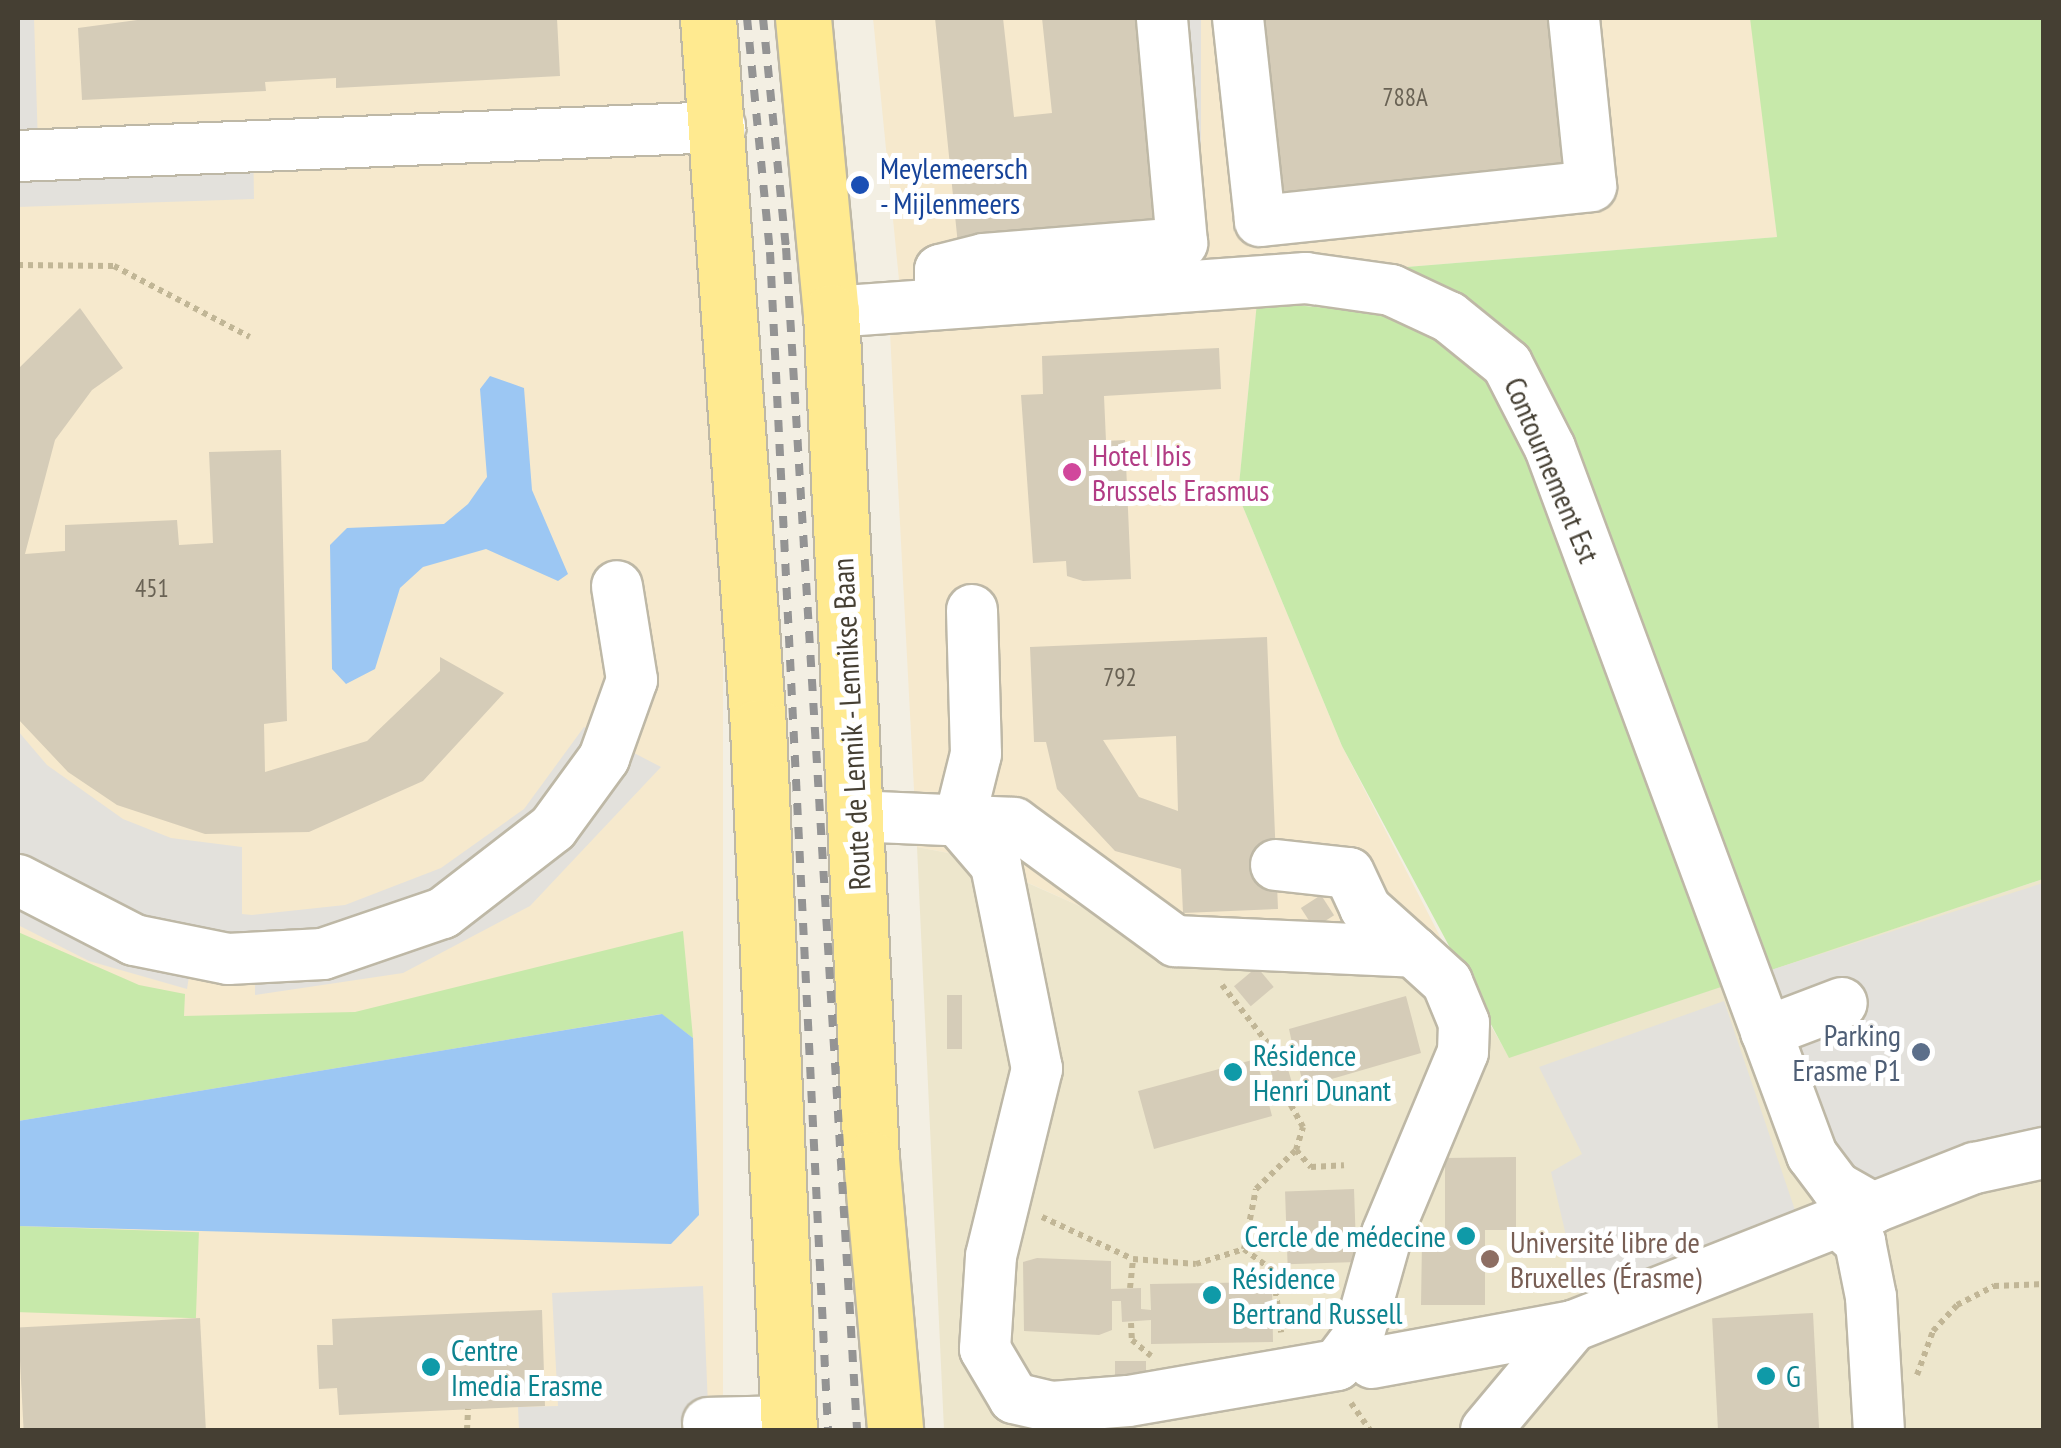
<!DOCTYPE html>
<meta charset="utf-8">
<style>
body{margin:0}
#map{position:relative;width:2061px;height:1448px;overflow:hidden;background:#f3efe3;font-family:"PT Sans Narrow",sans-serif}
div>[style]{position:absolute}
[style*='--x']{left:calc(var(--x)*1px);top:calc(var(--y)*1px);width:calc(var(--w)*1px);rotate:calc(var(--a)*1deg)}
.commercial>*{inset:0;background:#f6e9cd;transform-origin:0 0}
.education>*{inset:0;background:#ede6cc}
.green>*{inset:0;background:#c7e9aa;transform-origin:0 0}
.parking>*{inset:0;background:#e3e1dc;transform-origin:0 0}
.water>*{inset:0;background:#9cc7f3}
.building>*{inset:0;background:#d5ccb8;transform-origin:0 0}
.path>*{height:6px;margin-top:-3px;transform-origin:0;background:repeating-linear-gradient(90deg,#c1b696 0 5px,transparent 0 10px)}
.roads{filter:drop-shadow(2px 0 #beb8a6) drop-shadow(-2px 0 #beb8a6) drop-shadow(0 2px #beb8a6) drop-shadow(0 -2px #beb8a6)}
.minor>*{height:50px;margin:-25px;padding:0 25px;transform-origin:25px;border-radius:25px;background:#fff}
.major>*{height:55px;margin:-27.5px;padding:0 27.5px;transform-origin:27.5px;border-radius:27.5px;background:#ffea90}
.rail>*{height:8px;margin-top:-4px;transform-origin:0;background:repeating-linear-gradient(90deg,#949494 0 12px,transparent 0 24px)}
.dots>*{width:28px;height:28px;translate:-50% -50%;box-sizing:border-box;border:5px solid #fff;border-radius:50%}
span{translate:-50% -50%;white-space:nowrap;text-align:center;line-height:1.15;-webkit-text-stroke:10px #fff;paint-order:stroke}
.number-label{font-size:25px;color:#696254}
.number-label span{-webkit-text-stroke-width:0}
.transit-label{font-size:30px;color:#164399}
.left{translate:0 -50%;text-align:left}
.hotel-label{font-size:30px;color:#b23c85}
.street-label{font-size:30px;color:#453f33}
.service-label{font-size:30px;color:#4e5e75}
.right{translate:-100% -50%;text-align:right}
.culture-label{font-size:30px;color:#0d838f}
.education-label{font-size:30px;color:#785e54}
.frame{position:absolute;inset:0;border:20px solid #453f33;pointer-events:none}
</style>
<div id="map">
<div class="commercial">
<i style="left:18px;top:18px;width:705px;height:1412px"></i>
<i style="clip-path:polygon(873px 18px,1753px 18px,1777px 237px,1382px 269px,1257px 303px,1238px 495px,1342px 746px,1447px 950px,1147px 936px,970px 857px,917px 847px,890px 333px,1041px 321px,904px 330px)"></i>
</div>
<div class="education">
<i style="clip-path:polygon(917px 847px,969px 857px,1147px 936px,1447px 950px,1509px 1057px,2043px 879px,2043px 1430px,944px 1430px)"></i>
</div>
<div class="green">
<i style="clip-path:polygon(1750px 18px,2043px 18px,2043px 879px,1509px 1058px,1342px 746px,1238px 495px,1257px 302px,1385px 313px,1436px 337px,1566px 444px,1382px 269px,1777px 237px)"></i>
<i style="clip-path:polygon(683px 931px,693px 1038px,661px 1014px,18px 1121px,18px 932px,139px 985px,185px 994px,184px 1016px,355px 1012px)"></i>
<i style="left:18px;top:1226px;width:181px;height:86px;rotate:2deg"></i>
</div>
<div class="parking">
<i style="clip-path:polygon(18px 18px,34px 18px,38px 144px,253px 134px,254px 199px,18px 207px)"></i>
<i style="left:1150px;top:18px;width:51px;height:250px"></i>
<i style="clip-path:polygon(584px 727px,661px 767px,530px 906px,403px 973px,255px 995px,255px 970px,191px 964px,187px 989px,89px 961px,18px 925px,18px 731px,47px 765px,123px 819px,171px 838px,242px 847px,242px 914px,252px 915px,345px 905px,441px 868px,524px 809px)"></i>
<i style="clip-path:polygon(2043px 883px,2043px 1136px,1877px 1189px,1845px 1167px,1827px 1134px,1771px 970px)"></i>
<i style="clip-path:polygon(1724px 1001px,1799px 1222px,1582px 1303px,1551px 1172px,1582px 1154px,1539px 1067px)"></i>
<i style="clip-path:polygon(703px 1286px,709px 1430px,519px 1430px,518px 1407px,558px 1406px,552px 1293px)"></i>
</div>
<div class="water">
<i style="clip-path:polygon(490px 376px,524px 388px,532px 490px,568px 574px,558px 581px,486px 549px,423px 567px,400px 588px,375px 669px,346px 684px,332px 669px,330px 545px,347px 528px,444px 524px,468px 504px,487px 477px,480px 389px)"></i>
<i style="clip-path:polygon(662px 1014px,693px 1038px,699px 1215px,671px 1244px,18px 1226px,18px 1121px)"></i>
</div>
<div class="building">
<i style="clip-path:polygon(152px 18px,557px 18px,560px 76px,336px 88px,336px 78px,265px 82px,266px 91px,82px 100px,78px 28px)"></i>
<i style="clip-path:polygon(935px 18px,1003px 18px,1014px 117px,1052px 113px,1042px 18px,1141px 18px,1162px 224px,958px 245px)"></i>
<i style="clip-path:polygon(1245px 18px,1549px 18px,1566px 176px,1266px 211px)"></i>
<i style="clip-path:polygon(80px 308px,123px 368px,92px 390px,55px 440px,25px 554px,65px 551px,65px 525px,177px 520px,179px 545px,213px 543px,209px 452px,281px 450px,287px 721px,264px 724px,265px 772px,367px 741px,440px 671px,440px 657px,504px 693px,423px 781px,309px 832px,205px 834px,117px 805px,68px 772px,18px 719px,18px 369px)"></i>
<i style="clip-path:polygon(1219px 348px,1221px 389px,1104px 396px,1106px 441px,1125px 440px,1131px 579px,1083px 581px,1067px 576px,1066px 561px,1033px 563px,1021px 395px,1043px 394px,1042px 356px)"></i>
<i style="clip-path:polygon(evenodd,1267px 637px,1278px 909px,1183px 913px,1181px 869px,1115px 851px,1057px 789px,1046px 742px,1034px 742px,1030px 647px,1267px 637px,1176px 736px,1178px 811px,1139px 797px,1103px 740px,1176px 736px)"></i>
<i style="left:1321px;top:895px;width:24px;height:24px;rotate:57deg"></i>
<i style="left:1257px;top:967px;width:26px;height:30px;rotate:50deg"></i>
<i style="left:947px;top:995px;width:15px;height:54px"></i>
<i style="clip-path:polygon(1406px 996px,1421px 1053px,1304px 1087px,1298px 1064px,1287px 1066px,1293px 1086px,1266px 1093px,1272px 1116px,1154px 1149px,1138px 1091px,1256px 1059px,1263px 1082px,1273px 1079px,1267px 1058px,1294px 1052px,1289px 1029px)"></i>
<i style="clip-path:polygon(1516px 1157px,1516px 1230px,1485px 1230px,1485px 1305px,1421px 1305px,1422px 1241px,1445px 1241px,1445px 1158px)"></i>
<i style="left:1354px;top:1189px;width:73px;height:69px;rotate:88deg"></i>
<i style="clip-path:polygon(1037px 1258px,1111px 1261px,1111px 1289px,1141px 1288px,1141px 1309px,1151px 1310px,1150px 1284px,1272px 1282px,1273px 1342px,1151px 1344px,1151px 1320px,1122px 1322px,1121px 1301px,1112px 1301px,1112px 1330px,1099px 1335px,1024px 1331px,1023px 1262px)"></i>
<i style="clip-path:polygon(542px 1310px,545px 1406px,339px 1415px,337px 1388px,319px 1389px,317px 1345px,333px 1345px,332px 1319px)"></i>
<i style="left:1813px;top:1313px;width:117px;height:101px;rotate:87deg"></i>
<i style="left:200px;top:1318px;width:112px;height:182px;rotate:87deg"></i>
<i style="left:1115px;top:1361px;width:31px;height:27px"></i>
</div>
<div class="path">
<i style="--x:18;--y:265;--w:96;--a:0.6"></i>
<i style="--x:114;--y:266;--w:153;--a:27.6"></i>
<i style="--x:1222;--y:985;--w:89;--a:51.8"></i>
<i style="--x:1296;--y:1150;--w:23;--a:49"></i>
<i style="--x:1311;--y:1167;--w:33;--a:-3"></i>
<i style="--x:1042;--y:1217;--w:100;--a:24.8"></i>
<i style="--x:1133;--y:1259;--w:63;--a:4.5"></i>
<i style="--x:1196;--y:1264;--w:50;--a:-17.4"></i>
<i style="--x:1244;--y:1249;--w:36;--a:37"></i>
<i style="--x:1273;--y:1271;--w:62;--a:82.5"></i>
<i style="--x:1244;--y:1249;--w:61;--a:-78.7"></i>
<i style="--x:1256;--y:1189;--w:56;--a:-44.3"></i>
<i style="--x:1296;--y:1150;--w:24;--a:-73"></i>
<i style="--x:1303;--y:1127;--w:43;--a:-118.9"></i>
<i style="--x:1130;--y:1288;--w:29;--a:-84"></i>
<i style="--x:1131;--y:1323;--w:17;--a:87"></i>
<i style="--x:1132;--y:1340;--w:25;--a:40"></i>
<i style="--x:1917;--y:1375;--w:47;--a:-70"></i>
<i style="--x:1933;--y:1331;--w:35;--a:-47"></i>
<i style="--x:1957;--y:1305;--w:42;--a:-27.2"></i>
<i style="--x:1994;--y:1286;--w:50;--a:-2.3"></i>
<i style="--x:1351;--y:1403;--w:33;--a:55"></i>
<i style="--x:467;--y:1430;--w:21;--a:-87"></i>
</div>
<div class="roads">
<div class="minor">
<i style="--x:1238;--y:18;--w:204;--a:83.8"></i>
<i style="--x:1260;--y:221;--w:333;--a:-6"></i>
<i style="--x:1591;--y:186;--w:169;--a:-95.8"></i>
<i style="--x:18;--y:156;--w:703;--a:-2.37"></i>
<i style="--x:940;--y:304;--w:34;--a:-90"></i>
<i style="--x:940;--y:270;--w:45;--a:-14"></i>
<i style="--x:984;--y:259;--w:199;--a:-4.6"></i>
<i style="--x:1182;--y:243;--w:226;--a:-95.1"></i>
<i style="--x:831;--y:312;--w:476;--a:-4.1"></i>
<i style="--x:1306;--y:278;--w:86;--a:8"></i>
<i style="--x:1391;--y:290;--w:64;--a:25"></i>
<i style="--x:1449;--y:317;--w:75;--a:39"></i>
<i style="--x:1507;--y:364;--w:94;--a:62.9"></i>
<i style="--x:1550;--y:448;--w:754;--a:69.67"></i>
<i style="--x:1812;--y:1155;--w:40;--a:53"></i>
<i style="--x:1836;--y:1187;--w:43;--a:29.6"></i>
<i style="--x:855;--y:816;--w:159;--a:2.5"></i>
<i style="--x:1014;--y:823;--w:200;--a:36.2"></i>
<i style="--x:1175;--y:941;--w:239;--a:2.6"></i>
<i style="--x:1414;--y:952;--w:45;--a:42.3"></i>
<i style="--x:1447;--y:982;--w:44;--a:67.5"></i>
<i style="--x:1464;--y:1023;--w:29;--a:92"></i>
<i style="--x:1463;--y:1052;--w:197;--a:112.7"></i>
<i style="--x:1387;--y:1234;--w:107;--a:105.7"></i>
<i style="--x:1358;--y:1337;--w:35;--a:127"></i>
<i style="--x:1337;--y:1365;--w:212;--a:170.2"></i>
<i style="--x:1128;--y:1401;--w:76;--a:175.5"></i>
<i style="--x:1052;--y:1407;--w:39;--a:-167"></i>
<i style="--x:1014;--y:1398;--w:57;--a:-120.6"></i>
<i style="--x:985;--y:1349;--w:93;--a:-86.3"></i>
<i style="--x:991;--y:1256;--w:193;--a:-76.2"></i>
<i style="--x:1037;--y:1069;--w:208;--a:-101.4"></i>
<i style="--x:996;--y:865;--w:57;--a:-130.7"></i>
<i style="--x:959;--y:822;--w:70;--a:-76"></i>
<i style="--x:976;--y:754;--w:144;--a:-91.6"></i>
<i style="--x:1276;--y:865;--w:73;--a:6.3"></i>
<i style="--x:1349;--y:873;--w:38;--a:65"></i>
<i style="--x:1365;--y:908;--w:66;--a:41.9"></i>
<i style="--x:18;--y:880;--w:131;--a:27.3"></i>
<i style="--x:134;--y:940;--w:96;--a:11.4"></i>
<i style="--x:228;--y:959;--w:95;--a:-3"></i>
<i style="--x:323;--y:954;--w:127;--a:-18.9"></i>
<i style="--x:443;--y:913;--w:139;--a:-37.7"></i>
<i style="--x:553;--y:828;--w:87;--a:-53.9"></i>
<i style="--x:604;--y:758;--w:83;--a:-70.3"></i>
<i style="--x:632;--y:680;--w:95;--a:-99.1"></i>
<i style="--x:1766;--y:1032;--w:81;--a:-20.9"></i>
<i style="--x:1838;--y:1222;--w:30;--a:42"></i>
<i style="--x:1860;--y:1242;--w:56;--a:78.7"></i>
<i style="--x:1871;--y:1297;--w:133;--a:86.6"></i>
<i style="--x:1372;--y:1363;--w:204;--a:-10.4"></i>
<i style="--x:708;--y:1423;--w:80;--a:-1.4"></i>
<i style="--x:1486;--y:1430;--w:136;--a:-50.1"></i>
<i style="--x:1573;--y:1326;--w:432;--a:-21.5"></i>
<i style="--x:1975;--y:1168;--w:71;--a:-12.3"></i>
</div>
<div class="major">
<i style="--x:708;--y:18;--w:711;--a:85.97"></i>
<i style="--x:758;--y:727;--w:704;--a:87.48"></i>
<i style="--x:803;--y:18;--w:295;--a:84.6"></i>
<i style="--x:831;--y:312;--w:848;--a:87.3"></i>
<i style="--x:871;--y:1159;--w:272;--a:84.9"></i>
</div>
</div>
<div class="rail">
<i style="--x:747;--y:18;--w:235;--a:84.4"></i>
<i style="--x:770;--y:252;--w:1179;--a:87.18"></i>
<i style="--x:763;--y:18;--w:231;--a:84.3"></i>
<i style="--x:786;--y:248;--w:1184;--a:86.56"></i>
</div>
<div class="dots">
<i style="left:860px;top:185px;background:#1a4fb4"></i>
<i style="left:1072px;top:472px;background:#d1479c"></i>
<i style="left:1921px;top:1052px;background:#5c6f8a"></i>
<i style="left:1233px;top:1072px;background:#0f9aa8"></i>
<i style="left:1466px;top:1236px;background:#0f9aa8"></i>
<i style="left:1490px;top:1259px;background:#8d6e63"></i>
<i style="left:1212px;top:1295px;background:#0f9aa8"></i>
<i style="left:431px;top:1367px;background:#0f9aa8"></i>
<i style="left:1766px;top:1376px;background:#0f9aa8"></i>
</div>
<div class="number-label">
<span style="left:1405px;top:97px">788A</span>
<span style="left:152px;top:588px">451</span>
<span style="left:1120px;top:677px">792</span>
</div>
<div class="transit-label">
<span class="left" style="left:880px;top:185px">Meylemeersch<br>- Mijlenmeers</span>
</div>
<div class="hotel-label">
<span class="left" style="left:1092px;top:472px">Hotel Ibis<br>Brussels Erasmus</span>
</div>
<div class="street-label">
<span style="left:1552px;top:470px;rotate:67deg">Contournement Est</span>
<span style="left:851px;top:724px;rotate:-93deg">Route de Lennik - Lennikse Baan</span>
</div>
<div class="service-label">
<span class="right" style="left:1901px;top:1052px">Parking<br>Erasme P1</span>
</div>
<div class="culture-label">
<span class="left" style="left:1253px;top:1072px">Résidence<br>Henri Dunant</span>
<span class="right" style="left:1446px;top:1236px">Cercle de médecine</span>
<span class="left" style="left:1232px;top:1295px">Résidence<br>Bertrand Russell</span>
<span class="left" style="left:451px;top:1367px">Centre<br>Imedia Erasme</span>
<span class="left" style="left:1786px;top:1376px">G</span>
</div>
<div class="education-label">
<span class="left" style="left:1510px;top:1259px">Université libre de<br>Bruxelles (Érasme)</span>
</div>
<div class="frame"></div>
</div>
